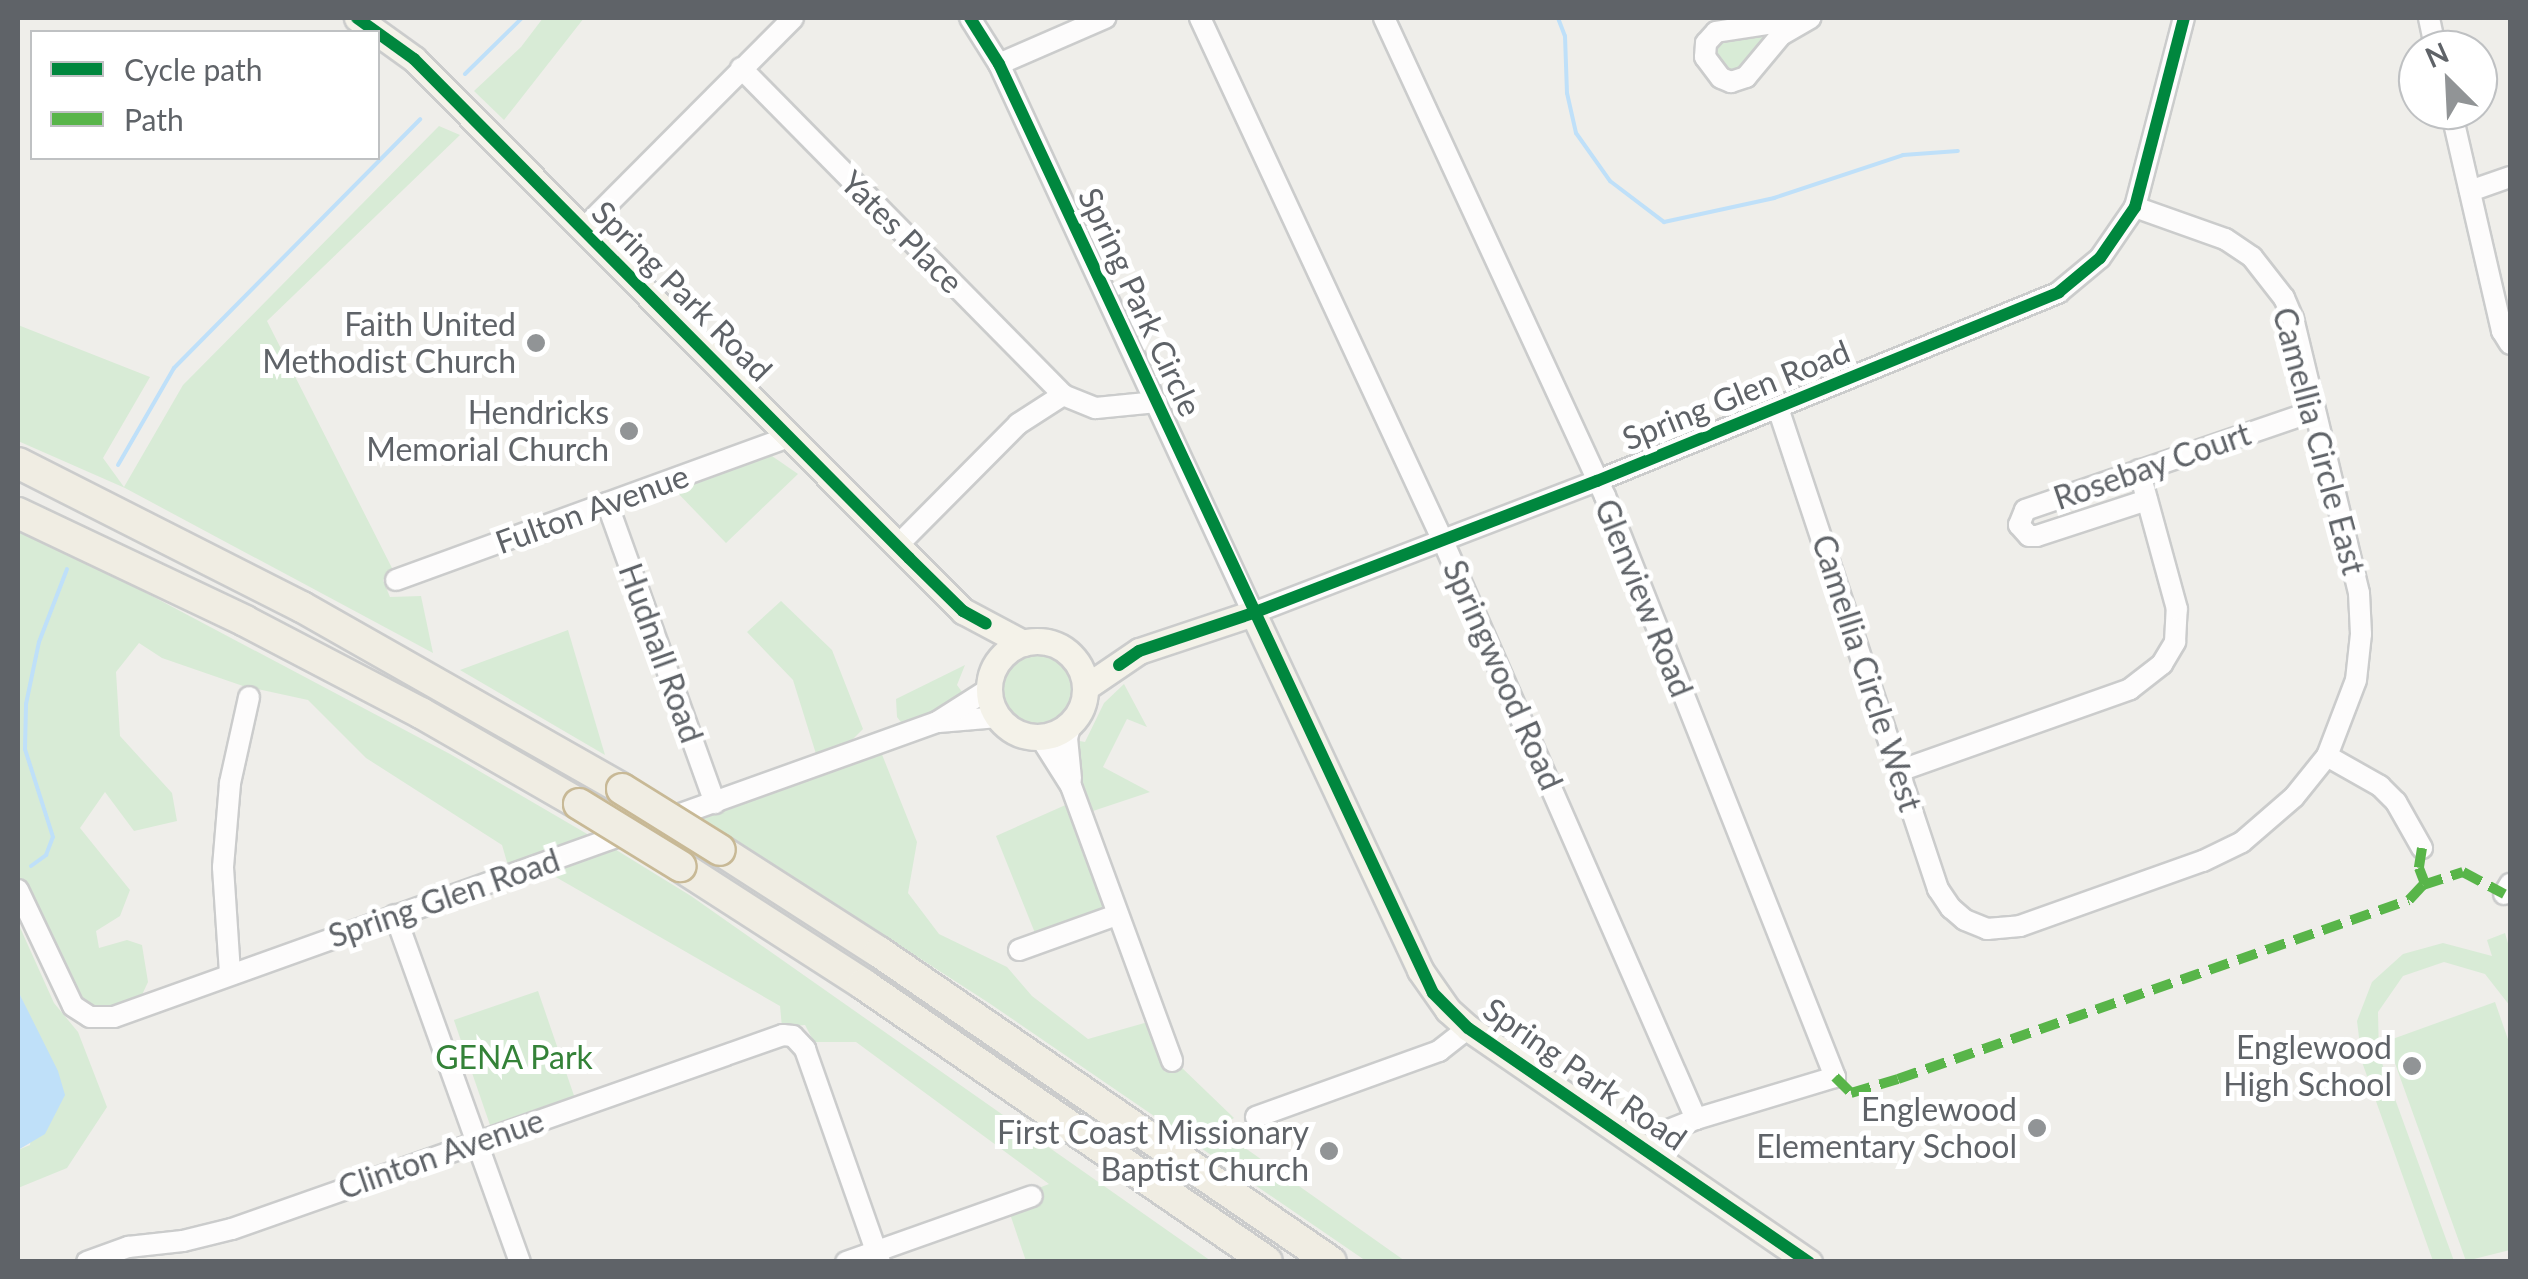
<!DOCTYPE html>
<style>
body{margin:0}
#map{position:relative;width:2528px;height:1279px;overflow:hidden;background:#efeeea;font-family:Lato,sans-serif}
div>[style]{position:absolute}
[style*='--x']{left:calc(var(--x)*1px);top:calc(var(--y)*1px);width:calc(var(--w)*1px);rotate:calc(var(--a)*1deg)}
.green>*{inset:0;background:#d8ebd6;transform-origin:0 0}
.round{border-radius:50%}
.water>*{inset:0;background:#bfe0f9}
.stream>*{height:4px;margin:-2px;padding:0 2px;transform-origin:2px;border-radius:2px;background:#bfe0f9}
.roads{filter:drop-shadow(2px 0 #cbcccc) drop-shadow(-2px 0 #cbcccc) drop-shadow(0 2px #cbcccc) drop-shadow(0 -2px #cbcccc)}
.minor>*{height:20px;margin:-10px;padding:0 10px;transform-origin:10px;border-radius:10px;background:#fdfcfc}
.major>*{height:25px;margin:-12.5px;padding:0 12.5px;transform-origin:12.5px;border-radius:12.5px;background:#f4f2e9}
.major>.ring{margin:-12.5px;padding:0;box-sizing:content-box;background:none;border:25px solid #f4f2e9;border-radius:50%}
.highway>*{height:30px;margin:-15px;padding:0 15px;transform-origin:15px;border-radius:15px;background:#f0ede3}
.bridges{filter:drop-shadow(2px 0 #c8b996) drop-shadow(-2px 0 #c8b996) drop-shadow(0 2px #c8b996) drop-shadow(0 -2px #c8b996)}
.highway-bridge>*{height:30px;margin:-15px;padding:0 15px;transform-origin:15px;border-radius:15px;background:#f0ede3}
.quiet>*{height:10px;margin-top:-5px;transform-origin:0;background:repeating-linear-gradient(90deg,#58b549 0 20px,transparent 0 30px)}
.cycleway>*{height:12px;margin:-6px;padding:0 6px;transform-origin:6px;border-radius:6px;background:#00873e}
.dots>*{width:28px;height:28px;translate:-50% -50%;box-sizing:border-box;border:5px solid #fff;border-radius:50%}
span{translate:-50% -50%;white-space:nowrap;text-align:center;line-height:1.15;-webkit-text-stroke:10px #fff;paint-order:stroke}
.street-label{font-size:32px;color:#5f6368}
.poi-label{font-size:32px;color:#5f6368}
.right{translate:-100% -50%;text-align:right}
.park-label{font-size:32px;color:#348238}
.frame{position:absolute;inset:0;border:20px solid #5f6368;pointer-events:none}
.legend{position:absolute;left:30px;top:30px;width:350px;height:130px;box-sizing:border-box;background:#fff;border:2px solid #bfc1c3;margin:0;padding:12px 18px;list-style:none;font-size:30px;color:#5f6368}
.legend li{display:flex;align-items:center;gap:20px;height:50px}
.legend b{width:50px;border:2px solid #bfc1c3}
.north{position:absolute;left:2398px;top:30px;width:100px;height:100px;box-sizing:border-box;background:#fff;border:2px solid #bfc1c3;border-radius:50%;rotate:336deg;font-size:28px;font-weight:700;line-height:40px;text-align:center;color:#5f6368}
.north::after{content:'';display:block;margin:auto;width:35px;height:45px;background:#919496;clip-path:polygon(50% 0,100% 100%,50% 72%,0 100%)}
</style>
<div id="map">
<div class="green">
<i style="clip-path:polygon(543px 18px,584px 18px,504px 120px,474px 91px,521px 47px)"></i>
<i style="clip-path:polygon(1779px 28px,1739px 73px,1723px 72px,1712px 48px,1717px 39px)"></i>
<i style="clip-path:polygon(439px 126px,460px 135px,267px 321px,394px 572px,383px 580px,390px 597px,421px 596px,433px 653px,125px 488px,18px 441px,18px 325px,150px 377px,103px 458px,124px 487px,183px 385px)"></i>
<i style="clip-path:polygon(772px 456px,798px 474px,726px 543px,671px 486px)"></i>
<i style="clip-path:polygon(18px 525px,450px 754px,594px 838px,509px 869px,502px 845px,366px 758px,308px 700px,243px 686px,162px 658px,139px 643px,116px 672px,120px 736px,172px 793px,177px 821px,134px 831px,105px 792px,80px 828px,130px 890px,120px 916px,96px 931px,99px 948px,127px 940px,142px 945px,148px 982px,141px 997px,124px 1005px,93px 1007px,81px 1001px,73px 993px,45px 921px,18px 876px)"></i>
<i style="clip-path:polygon(781px 601px,832px 650px,863px 729px,850px 742px,816px 754px,793px 680px,747px 632px)"></i>
<i style="clip-path:polygon(568px 630px,605px 755px,460px 670px)"></i>
<i class="round" style="left:1002px;top:654px;width:70px;height:70px"></i>
<i style="clip-path:polygon(965px 665px,957px 685px,965px 696px,904px 726px,897px 717px,896px 699px)"></i>
<i style="clip-path:polygon(1124px 684px,1147px 727px,1127px 719px,1103px 767px,1150px 792px,1087px 813px,1078px 782px,1074px 740px,1085px 742px,1104px 703px)"></i>
<i style="clip-path:polygon(881px 752px,917px 842px,908px 893px,939px 934px,1007px 967px,1032px 996px,1088px 1039px,1148px 1022px,1165px 1072px,1180px 1066px,1234px 1118px,1217px 1128px,1405px 1261px,1366px 1261px,989px 1003px,699px 816px)"></i>
<i style="clip-path:polygon(1070px 803px,1105px 904px,1100px 913px,1037px 938px,996px 836px)"></i>
<i style="clip-path:polygon(613px 848px,691px 896px,1211px 1261px,1026px 1261px,1010px 1214px,1041px 1203px,1036px 1189px,1049px 1184px,856px 1042px,814px 1042px,805px 1025px,782px 1027px,780px 1006px,547px 872px)"></i>
<i style="clip-path:polygon(18px 923px,54px 1003px,78px 1032px,107px 1107px,67px 1168px,18px 1188px,18px 1150px,30px 1145px,42px 1043px,18px 991px)"></i>
<i style="clip-path:polygon(2505px 933px,2510px 950px,2510px 1006px,2485px 974px,2444px 962px,2403px 976px,2378px 1012px,2379px 1055px,2454px 1261px,2433px 1261px,2362px 1062px,2357px 1021px,2372px 982px,2403px 954px,2443px 943px,2492px 956px,2487px 940px)"></i>
<i style="left:538px;top:991px;width:111px;height:89px;rotate:71deg"></i>
<i style="clip-path:polygon(2495px 1002px,2510px 1045px,2510px 1250px,2466px 1261px,2387px 1041px)"></i>
</div>
<div class="water">
<i style="clip-path:polygon(18px 991px,58px 1071px,65px 1095px,45px 1134px,18px 1150px)"></i>
</div>
<div class="stream">
<i style="--x:1558;--y:18;--w:19;--a:69"></i>
<i style="--x:1565;--y:36;--w:57;--a:88"></i>
<i style="--x:1567;--y:93;--w:41;--a:77.3"></i>
<i style="--x:1576;--y:133;--w:59;--a:54.7"></i>
<i style="--x:1610;--y:181;--w:68;--a:37.2"></i>
<i style="--x:1664;--y:222;--w:113;--a:-12.3"></i>
<i style="--x:1774;--y:198;--w:136;--a:-18.4"></i>
<i style="--x:1903;--y:155;--w:55;--a:-4.2"></i>
<i style="--x:465;--y:74;--w:80;--a:-44.5"></i>
<i style="--x:118;--y:465;--w:112;--a:-60"></i>
<i style="--x:174;--y:368;--w:350;--a:-45.3"></i>
<i style="--x:31;--y:866;--w:19;--a:-36"></i>
<i style="--x:46;--y:855;--w:19;--a:-69"></i>
<i style="--x:53;--y:837;--w:92;--a:-107.7"></i>
<i style="--x:25;--y:749;--w:45;--a:-88.7"></i>
<i style="--x:26;--y:704;--w:63;--a:-78.2"></i>
<i style="--x:39;--y:642;--w:78;--a:-69"></i>
</div>
<div class="roads">
<div class="minor">
<i style="--x:970;--y:18;--w:54;--a:57.8"></i>
<i style="--x:999;--y:64;--w:605;--a:65.17"></i>
<i style="--x:1253;--y:613;--w:368;--a:-21"></i>
<i style="--x:1597;--y:481;--w:499;--a:-22.2"></i>
<i style="--x:2059;--y:292;--w:53;--a:-39.7"></i>
<i style="--x:2100;--y:258;--w:62;--a:-55.5"></i>
<i style="--x:2135;--y:207;--w:195;--a:-75.5"></i>
<i style="--x:1200;--y:18;--w:577;--a:65.08"></i>
<i style="--x:1443;--y:541;--w:631;--a:66.36"></i>
<i style="--x:1384;--y:18;--w:527;--a:65.19"></i>
<i style="--x:1605;--y:496;--w:625;--a:68.4"></i>
<i style="--x:1835;--y:1077;--w:145;--a:163.2"></i>
<i style="--x:1696;--y:1119;--w:29;--a:158"></i>
<i style="--x:1669;--y:1130;--w:30;--a:132"></i>
<i style="--x:1806;--y:18;--w:91;--a:171.2"></i>
<i style="--x:1716;--y:32;--w:15;--a:132"></i>
<i style="--x:1706;--y:43;--w:14;--a:94"></i>
<i style="--x:1705;--y:57;--w:26;--a:53"></i>
<i style="--x:1721;--y:78;--w:11;--a:22"></i>
<i style="--x:1731;--y:82;--w:16;--a:-18"></i>
<i style="--x:1746;--y:77;--w:55;--a:-50.2"></i>
<i style="--x:1781;--y:35;--w:34;--a:-30"></i>
<i style="--x:2429;--y:18;--w:33;--a:78"></i>
<i style="--x:999;--y:64;--w:116;--a:-23.5"></i>
<i style="--x:741;--y:68;--w:459;--a:45.4"></i>
<i style="--x:1063;--y:395;--w:35;--a:22"></i>
<i style="--x:1096;--y:408;--w:61;--a:-5.6"></i>
<i style="--x:2451;--y:110;--w:227;--a:77"></i>
<i style="--x:2502;--y:331;--w:15;--a:58"></i>
<i style="--x:2470;--y:191;--w:42;--a:-19.3"></i>
<i style="--x:582;--y:230;--w:299;--a:-45.1"></i>
<i style="--x:1778;--y:408;--w:507;--a:71.6"></i>
<i style="--x:1938;--y:889;--w:23;--a:56"></i>
<i style="--x:1951;--y:908;--w:18;--a:41"></i>
<i style="--x:1965;--y:920;--w:24;--a:22"></i>
<i style="--x:1987;--y:929;--w:33;--a:-5"></i>
<i style="--x:2020;--y:926;--w:194;--a:-19.6"></i>
<i style="--x:2203;--y:861;--w:43;--a:-26"></i>
<i style="--x:2242;--y:842;--w:69;--a:-40.9"></i>
<i style="--x:2294;--y:797;--w:53;--a:-51.2"></i>
<i style="--x:2327;--y:756;--w:81;--a:-69.1"></i>
<i style="--x:2356;--y:680;--w:46;--a:-83.8"></i>
<i style="--x:2361;--y:634;--w:41;--a:-92.8"></i>
<i style="--x:2359;--y:593;--w:282;--a:-103.5"></i>
<i style="--x:2293;--y:319;--w:23;--a:-113"></i>
<i style="--x:2284;--y:298;--w:52;--a:-128"></i>
<i style="--x:2252;--y:257;--w:32;--a:-146"></i>
<i style="--x:2225;--y:239;--w:96;--a:-160.4"></i>
<i style="--x:2147;--y:500;--w:116;--a:161.9"></i>
<i style="--x:2037;--y:536;--w:8;--a:180"></i>
<i style="--x:2029;--y:536;--w:15;--a:-132"></i>
<i style="--x:2019;--y:525;--w:16;--a:-68"></i>
<i style="--x:2025;--y:510;--w:305;--a:-18.9"></i>
<i style="--x:607;--y:503;--w:319;--a:70.2"></i>
<i style="--x:897;--y:546;--w:172;--a:-45.2"></i>
<i style="--x:1018;--y:424;--w:54;--a:-32.8"></i>
<i style="--x:396;--y:580;--w:417;--a:-20"></i>
<i style="--x:939;--y:722;--w:59;--a:-4.8"></i>
<i style="--x:1071;--y:724;--w:15;--a:106"></i>
<i style="--x:1067;--y:738;--w:41;--a:84.4"></i>
<i style="--x:1040;--y:737;--w:58;--a:57.7"></i>
<i style="--x:1071;--y:786;--w:293;--a:69.8"></i>
<i style="--x:2327;--y:756;--w:61;--a:29.5"></i>
<i style="--x:2380;--y:786;--w:23;--a:45"></i>
<i style="--x:2396;--y:802;--w:53;--a:60.5"></i>
<i style="--x:1899;--y:771;--w:245;--a:-19.5"></i>
<i style="--x:2130;--y:689;--w:41;--a:-38"></i>
<i style="--x:2162;--y:664;--w:26;--a:-59"></i>
<i style="--x:2175;--y:642;--w:33;--a:-87"></i>
<i style="--x:2177;--y:609;--w:144;--a:-105.3"></i>
<i style="--x:18;--y:890;--w:128;--a:64.6"></i>
<i style="--x:73;--y:1006;--w:20;--a:33"></i>
<i style="--x:90;--y:1017;--w:24;--a:0"></i>
<i style="--x:114;--y:1017;--w:874;--a:-19.72"></i>
<i style="--x:937;--y:722;--w:62;--a:-32.4"></i>
<i style="--x:2504;--y:894;--w:12;--a:-59"></i>
<i style="--x:395;--y:915;--w:369;--a:70.2"></i>
<i style="--x:1019;--y:950;--w:104;--a:-19.7"></i>
<i style="--x:230;--y:973;--w:106;--a:-93.8"></i>
<i style="--x:223;--y:867;--w:84;--a:-85.2"></i>
<i style="--x:230;--y:783;--w:88;--a:-77.5"></i>
<i style="--x:1256;--y:1117;--w:195;--a:-19.8"></i>
<i style="--x:1439;--y:1051;--w:37;--a:-38"></i>
<i style="--x:87;--y:1262;--w:44;--a:-20.1"></i>
<i style="--x:128;--y:1247;--w:55;--a:-6.2"></i>
<i style="--x:183;--y:1241;--w:50;--a:-13.8"></i>
<i style="--x:232;--y:1229;--w:584;--a:-19.4"></i>
<i style="--x:783;--y:1035;--w:10;--a:6"></i>
<i style="--x:793;--y:1036;--w:18;--a:47"></i>
<i style="--x:805;--y:1049;--w:226;--a:70.6"></i>
<i style="--x:846;--y:1262;--w:197;--a:-19.5"></i>
</div>
<div class="major">
<i style="--x:357;--y:18;--w:70;--a:35.7"></i>
<i style="--x:414;--y:59;--w:779;--a:45.16"></i>
<i style="--x:963;--y:611;--w:68;--a:28.1"></i>
<i class="ring" style="left:989px;top:641px;width:71px;height:71px"></i>
<i style="--x:1086;--y:687;--w:64;--a:-34.2"></i>
<i style="--x:1139;--y:651;--w:120;--a:-18.4"></i>
<i style="--x:1253;--y:613;--w:394;--a:64.9"></i>
<i style="--x:1420;--y:970;--w:49;--a:55"></i>
<i style="--x:1448;--y:1010;--w:27;--a:42"></i>
<i style="--x:1468;--y:1028;--w:414;--a:34.5"></i>
</div>
<div class="highway">
<i style="--x:18;--y:463;--w:318;--a:26.9"></i>
<i style="--x:302;--y:607;--w:368;--a:29.6"></i>
<i style="--x:18;--y:513;--w:251;--a:25.4"></i>
<i style="--x:245;--y:621;--w:199;--a:27.6"></i>
<i style="--x:421;--y:713;--w:182;--a:29.9"></i>
<i style="--x:720;--y:850;--w:189;--a:32.7"></i>
<i style="--x:879;--y:952;--w:548;--a:34.44"></i>
<i style="--x:680;--y:866;--w:218;--a:32.8"></i>
<i style="--x:863;--y:984;--w:490;--a:34.5"></i>
</div>
</div>
<div class="bridges">
<div class="highway-bridge">
<i style="--x:622;--y:789;--w:115;--a:31.9"></i>
<i style="--x:579;--y:804;--w:119;--a:31.5"></i>
</div>
</div>
<div class="quiet">
<i style="--x:2422;--y:848;--w:20;--a:99"></i>
<i style="--x:2419;--y:868;--w:17;--a:69"></i>
<i style="--x:1835;--y:1077;--w:23;--a:45"></i>
<i style="--x:1851;--y:1093;--w:49;--a:-16.6"></i>
<i style="--x:1898;--y:1079;--w:541;--a:-19.31"></i>
<i style="--x:2409;--y:900;--w:21;--a:-47"></i>
<i style="--x:2423;--y:885;--w:42;--a:-18"></i>
<i style="--x:2463;--y:872;--w:47;--a:28.2"></i>
</div>
<div class="cycleway">
<i style="--x:357;--y:18;--w:70;--a:35.7"></i>
<i style="--x:414;--y:59;--w:703;--a:45.23"></i>
<i style="--x:909;--y:558;--w:76;--a:44.5"></i>
<i style="--x:963;--y:611;--w:26;--a:29"></i>
<i style="--x:970;--y:18;--w:54;--a:57.8"></i>
<i style="--x:999;--y:64;--w:1025;--a:64.96"></i>
<i style="--x:1433;--y:993;--w:49;--a:45"></i>
<i style="--x:1468;--y:1028;--w:414;--a:34.5"></i>
<i style="--x:1119;--y:665;--w:24;--a:-35"></i>
<i style="--x:1139;--y:651;--w:120;--a:-18.4"></i>
<i style="--x:1253;--y:613;--w:368;--a:-21"></i>
<i style="--x:1597;--y:481;--w:499;--a:-22.2"></i>
<i style="--x:2059;--y:292;--w:53;--a:-39.7"></i>
<i style="--x:2100;--y:258;--w:62;--a:-55.5"></i>
<i style="--x:2135;--y:207;--w:195;--a:-75.5"></i>
</div>
<div class="dots">
<i style="left:536px;top:343px;background:#919496"></i>
<i style="left:629px;top:431px;background:#919496"></i>
<i style="left:2412px;top:1066px;background:#919496"></i>
<i style="left:2037px;top:1128px;background:#919496"></i>
<i style="left:1329px;top:1151px;background:#919496"></i>
</div>
<div class="street-label">
<span style="left:902px;top:232px;rotate:45deg">Yates Place</span>
<span style="left:682px;top:291px;rotate:45deg">Spring Park Road</span>
<span style="left:1140px;top:302px;rotate:65deg">Spring Park Circle</span>
<span style="left:1736px;top:395px;rotate:-22deg">Spring Glen Road</span>
<span style="left:2319px;top:441px;rotate:75deg">Camellia Circle East</span>
<span style="left:2152px;top:466px;rotate:-19deg">Rosebay Court</span>
<span style="left:592px;top:509px;rotate:-20deg">Fulton Avenue</span>
<span style="left:1644px;top:598px;rotate:68deg">Glenview Road</span>
<span style="left:661px;top:653px;rotate:70deg">Hudnall Road</span>
<span style="left:1867px;top:673px;rotate:72deg">Camellia Circle West</span>
<span style="left:1503px;top:675px;rotate:66deg">Springwood Road</span>
<span style="left:444px;top:898px;rotate:-19deg">Spring Glen Road</span>
<span style="left:1585px;top:1074px;rotate:35deg">Spring Park Road</span>
<span style="left:441px;top:1154px;rotate:-19deg">Clinton Avenue</span>
</div>
<div class="poi-label">
<span class="right" style="left:516px;top:343px">Faith United<br>Methodist Church</span>
<span class="right" style="left:609px;top:431px">Hendricks<br>Memorial Church</span>
<span class="right" style="left:2392px;top:1066px">Englewood<br>High School</span>
<span class="right" style="left:2017px;top:1128px">Englewood<br>Elementary School</span>
<span class="right" style="left:1309px;top:1151px">First Coast Missionary<br>Baptist Church</span>
</div>
<div class="park-label">
<span style="left:514px;top:1057px">GENA Park</span>
</div>
<div class="frame"></div>
<ul class="legend">
<li><b style="height:12px;background:#00873e"></b>Cycle path</li>
<li><b style="height:12px;background:#58b549"></b>Path</li>
</ul>
<div class="north">N</div>
</div>
